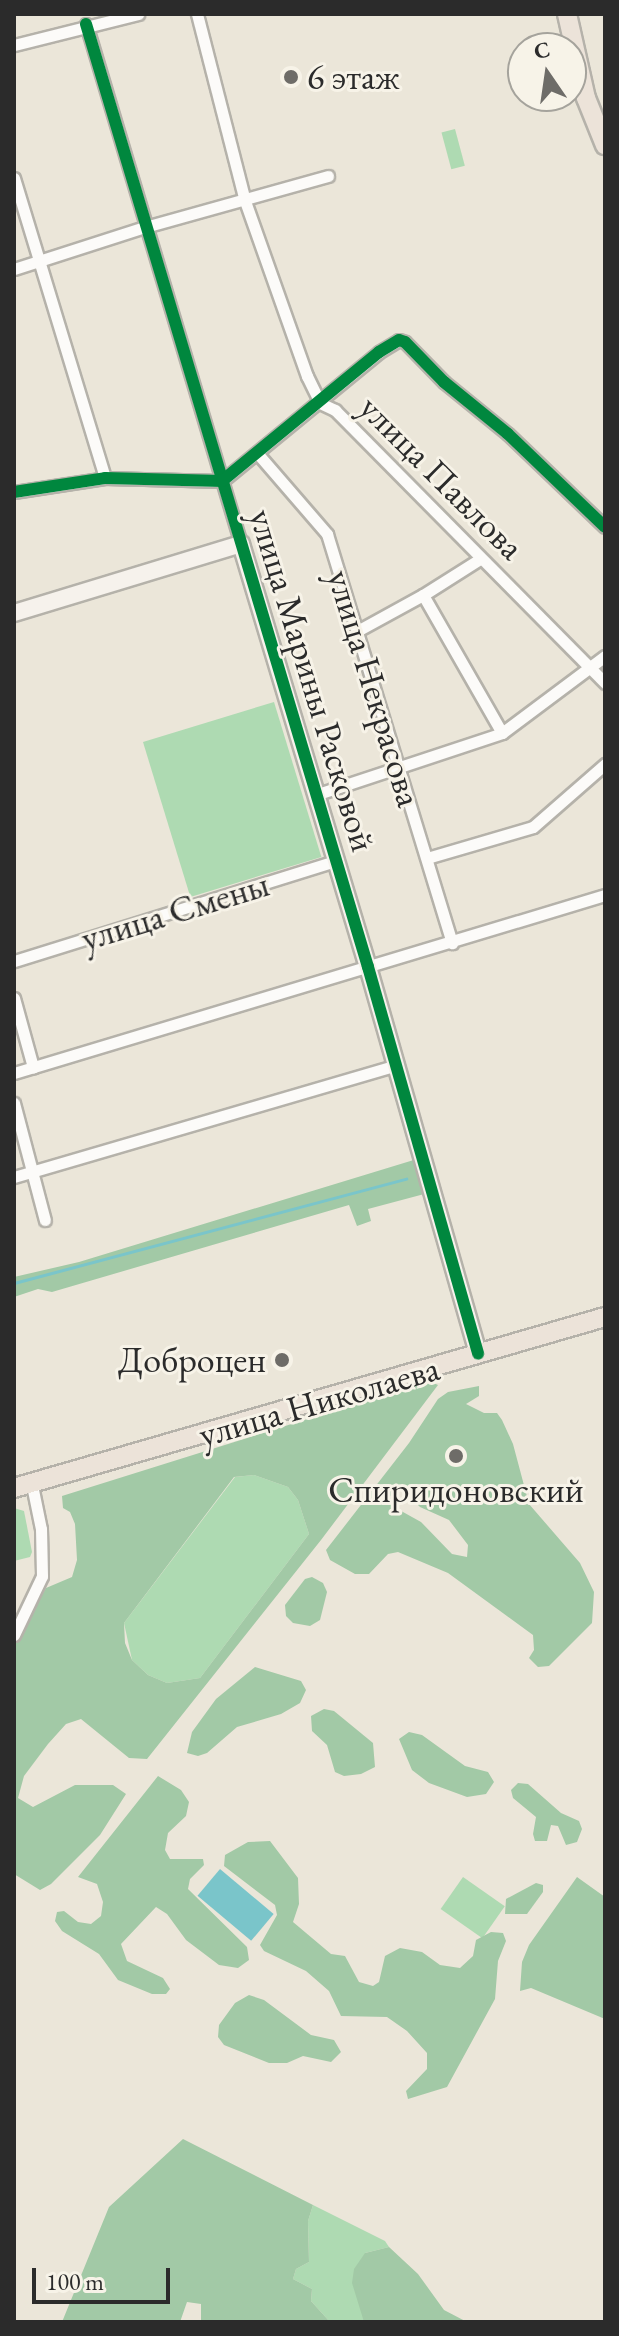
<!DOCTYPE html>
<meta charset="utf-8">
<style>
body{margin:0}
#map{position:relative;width:619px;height:2336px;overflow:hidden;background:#ebe6d9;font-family:"EB Garamond",serif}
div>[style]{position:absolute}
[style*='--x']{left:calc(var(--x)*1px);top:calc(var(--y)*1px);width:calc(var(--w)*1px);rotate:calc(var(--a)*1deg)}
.green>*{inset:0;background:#aedab2;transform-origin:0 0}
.forest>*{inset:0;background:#a2c9a6}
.water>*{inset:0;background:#7ac5ca;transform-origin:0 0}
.stream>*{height:3px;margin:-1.5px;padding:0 1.5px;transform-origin:1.5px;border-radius:1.5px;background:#7ac5ca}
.roads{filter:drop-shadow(2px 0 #b5b2aa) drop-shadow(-2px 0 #b5b2aa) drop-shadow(0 2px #b5b2aa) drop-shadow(0 -2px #b5b2aa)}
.street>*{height:11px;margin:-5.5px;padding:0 5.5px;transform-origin:5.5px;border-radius:5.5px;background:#fcfbf9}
.secondary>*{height:16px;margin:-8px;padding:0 8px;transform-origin:8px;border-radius:8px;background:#f6f2ec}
.primary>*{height:18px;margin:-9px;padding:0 9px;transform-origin:9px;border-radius:9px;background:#ece3d9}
.cycleway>*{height:12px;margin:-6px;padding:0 6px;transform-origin:6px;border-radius:6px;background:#00873e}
.dots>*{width:22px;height:22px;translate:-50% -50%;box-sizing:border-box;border:4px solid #f7f3e8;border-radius:50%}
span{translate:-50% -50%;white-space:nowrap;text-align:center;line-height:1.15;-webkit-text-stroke:6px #f7f3e8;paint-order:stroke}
.poi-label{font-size:36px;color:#2b2b2b}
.left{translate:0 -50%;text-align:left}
.right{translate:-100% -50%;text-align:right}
.street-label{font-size:36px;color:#2b2b2b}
.frame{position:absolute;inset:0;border:16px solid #2b2b2b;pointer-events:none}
.north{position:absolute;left:507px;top:32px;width:80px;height:80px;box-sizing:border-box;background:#f7f3e8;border:2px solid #a5a39c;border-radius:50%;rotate:347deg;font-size:22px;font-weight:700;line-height:32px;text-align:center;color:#2b2b2b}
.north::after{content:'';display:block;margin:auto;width:28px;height:36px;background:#6e6c68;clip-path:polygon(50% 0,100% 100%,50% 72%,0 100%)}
.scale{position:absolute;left:32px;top:2268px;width:138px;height:36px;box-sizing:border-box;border:4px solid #2b2b2b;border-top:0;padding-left:10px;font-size:24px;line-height:28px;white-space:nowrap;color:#2b2b2b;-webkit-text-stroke:6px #f7f3e8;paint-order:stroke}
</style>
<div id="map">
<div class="green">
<i style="left:455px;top:129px;width:38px;height:14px;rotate:75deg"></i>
<i style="left:274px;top:702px;width:162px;height:137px;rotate:73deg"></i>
<i style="clip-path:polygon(254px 1475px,288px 1487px,298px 1500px,309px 1534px,200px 1678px,167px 1683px,148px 1675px,132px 1660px,124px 1623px,235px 1477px)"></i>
<i style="clip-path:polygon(14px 1508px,24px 1511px,32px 1552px,30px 1557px,14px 1561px)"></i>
<i style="left:463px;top:1877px;width:51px;height:39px;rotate:35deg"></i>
<i style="clip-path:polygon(313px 2205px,385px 2241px,389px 2247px,365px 2253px,364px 2322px,330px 2322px,311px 2301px,312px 2289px,293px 2279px,296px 2269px,309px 2262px,308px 2221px)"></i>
</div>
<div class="forest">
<i style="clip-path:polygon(417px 1159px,428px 1193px,368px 1209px,371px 1221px,357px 1226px,349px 1205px,52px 1292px,38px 1289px,14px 1297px,14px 1277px,79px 1262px)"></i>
<i style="clip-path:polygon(evenodd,429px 1381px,438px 1385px,321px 1540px,147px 1759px,129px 1758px,81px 1719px,66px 1724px,48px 1744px,24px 1776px,18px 1798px,33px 1807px,75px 1785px,113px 1785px,126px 1794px,100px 1835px,51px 1884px,40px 1890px,14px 1874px,14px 1644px,46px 1588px,72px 1577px,77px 1560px,75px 1524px,70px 1512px,63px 1508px,62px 1496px,429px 1381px,254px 1475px,288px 1487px,298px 1500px,309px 1534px,200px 1678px,167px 1683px,148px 1675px,132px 1660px,125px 1643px,124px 1623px,234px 1477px,254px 1475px)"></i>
<i style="clip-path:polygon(evenodd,479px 1386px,479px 1396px,466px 1404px,484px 1413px,497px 1413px,502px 1420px,513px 1444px,529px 1504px,580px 1563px,594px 1592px,592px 1623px,549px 1666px,538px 1667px,529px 1658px,534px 1650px,533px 1635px,448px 1573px,398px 1552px,388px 1554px,369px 1574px,355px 1574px,330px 1560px,326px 1550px,409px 1443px,438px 1399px,448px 1392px,479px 1386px,395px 1488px,402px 1489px,420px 1507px,449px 1520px,468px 1545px,467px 1557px,452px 1554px,421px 1522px,394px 1507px,390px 1497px,395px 1488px)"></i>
<i style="clip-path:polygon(312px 1577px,323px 1583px,327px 1592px,320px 1620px,310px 1626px,293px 1623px,286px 1616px,285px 1605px,305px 1579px)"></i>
<i style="clip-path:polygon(255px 1667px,301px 1681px,306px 1690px,300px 1703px,281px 1714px,237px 1727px,207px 1753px,198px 1756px,187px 1753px,192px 1732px,216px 1699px)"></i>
<i style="clip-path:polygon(324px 1709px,334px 1711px,373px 1743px,375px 1767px,361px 1774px,344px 1776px,335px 1772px,327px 1745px,312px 1731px,311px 1716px)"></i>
<i style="clip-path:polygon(409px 1732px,422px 1735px,465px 1766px,488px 1772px,494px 1782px,486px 1794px,467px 1797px,429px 1783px,412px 1770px,399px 1739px)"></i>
<i style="clip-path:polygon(158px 1776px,181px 1790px,189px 1802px,186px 1816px,168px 1833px,165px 1850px,170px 1859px,203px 1859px,204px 1865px,190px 1879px,188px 1889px,247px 1947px,249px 1960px,238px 1968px,219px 1965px,186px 1940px,167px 1914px,156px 1907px,121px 1944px,127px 1961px,163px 1978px,170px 1989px,166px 1994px,152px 1994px,118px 1980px,99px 1954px,62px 1931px,55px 1921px,57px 1912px,64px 1911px,78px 1922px,91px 1924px,101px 1916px,103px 1902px,97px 1884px,78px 1877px)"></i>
<i style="clip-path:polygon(518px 1783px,528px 1784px,561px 1813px,579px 1821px,582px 1829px,577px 1842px,566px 1845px,558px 1826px,551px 1825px,547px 1841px,535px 1841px,533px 1834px,536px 1817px,513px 1798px,511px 1790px)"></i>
<i style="clip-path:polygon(270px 1841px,298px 1878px,299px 1904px,293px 1922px,331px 1954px,345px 1956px,359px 1982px,373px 1986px,379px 1982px,385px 1956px,400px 1948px,422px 1952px,440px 1965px,460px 1968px,473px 1956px,476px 1940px,491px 1932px,503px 1933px,506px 1941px,498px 1961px,495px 1999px,447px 2087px,408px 2099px,406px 2091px,427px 2069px,427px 2053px,407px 2031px,387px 2017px,341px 2016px,329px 1991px,306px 1971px,264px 1951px,260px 1945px,277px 1915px,275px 1905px,224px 1866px,225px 1855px,248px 1842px)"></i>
<i style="clip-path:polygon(577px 1877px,605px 1897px,605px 2019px,531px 1988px,520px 1991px,522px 1962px,529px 1945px)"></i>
<i style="clip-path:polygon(536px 1883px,543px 1885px,543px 1892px,527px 1914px,505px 1914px,506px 1899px)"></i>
<i style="clip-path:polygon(249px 1995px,264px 2000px,311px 2035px,334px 2040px,341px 2052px,331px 2062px,303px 2056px,287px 2063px,269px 2063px,224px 2045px,218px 2037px,219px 2025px,235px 2003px)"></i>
<i style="clip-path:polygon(183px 2139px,313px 2205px,308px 2221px,309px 2262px,296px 2269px,293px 2279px,312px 2289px,311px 2301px,330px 2322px,201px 2322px,201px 2304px,187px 2302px,180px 2322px,62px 2322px,109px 2207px)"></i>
<i style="clip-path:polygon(389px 2247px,418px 2274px,444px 2310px,467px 2322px,364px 2322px,352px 2283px,354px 2269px,365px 2253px)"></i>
</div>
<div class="water">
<i style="left:220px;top:1869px;width:70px;height:35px;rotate:40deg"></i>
</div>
<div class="stream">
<i style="--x:14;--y:1283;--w:406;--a:-14.9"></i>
</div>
<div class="roads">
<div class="street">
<i style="--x:197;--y:14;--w:193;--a:75.6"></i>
<i style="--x:245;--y:201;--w:186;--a:70.5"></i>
<i style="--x:307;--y:376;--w:30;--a:64"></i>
<i style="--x:320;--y:403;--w:17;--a:25"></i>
<i style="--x:335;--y:410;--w:384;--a:45.3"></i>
<i style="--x:86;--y:24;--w:543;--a:73.4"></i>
<i style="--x:14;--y:45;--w:128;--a:-14"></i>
<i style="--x:14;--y:178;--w:313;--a:73.1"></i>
<i style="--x:14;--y:269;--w:138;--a:-17.8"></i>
<i style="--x:145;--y:227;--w:190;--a:-15.6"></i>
<i style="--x:258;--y:454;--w:106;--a:49.2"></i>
<i style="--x:327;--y:534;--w:428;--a:73"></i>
<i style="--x:14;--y:492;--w:92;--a:-8.7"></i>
<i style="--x:105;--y:478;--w:117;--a:1.5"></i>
<i style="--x:222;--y:481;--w:203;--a:-39.4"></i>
<i style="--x:379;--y:352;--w:23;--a:-31"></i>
<i style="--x:399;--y:340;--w:6;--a:18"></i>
<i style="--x:405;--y:342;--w:56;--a:45.7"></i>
<i style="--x:444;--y:382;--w:82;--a:39.1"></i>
<i style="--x:508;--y:434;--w:134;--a:43.8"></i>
<i style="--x:423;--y:595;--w:159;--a:60.2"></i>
<i style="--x:359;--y:630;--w:73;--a:-28.7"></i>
<i style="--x:423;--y:595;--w:67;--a:-32.3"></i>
<i style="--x:315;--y:795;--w:197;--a:-18.3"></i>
<i style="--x:502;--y:733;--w:129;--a:-36.8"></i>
<i style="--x:427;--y:858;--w:110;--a:-16.3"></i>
<i style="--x:533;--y:827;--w:96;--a:-41.2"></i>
<i style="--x:14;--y:961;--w:336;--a:-17.3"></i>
<i style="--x:14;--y:998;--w:72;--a:74.6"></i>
<i style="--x:14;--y:1073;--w:617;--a:-16.76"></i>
<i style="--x:14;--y:1103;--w:121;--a:75.2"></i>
<i style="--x:14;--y:1177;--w:398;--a:-16.3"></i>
<i style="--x:14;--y:1635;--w:65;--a:-64.6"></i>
<i style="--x:42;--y:1576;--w:47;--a:-91.2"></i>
<i style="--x:41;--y:1529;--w:45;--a:-101.6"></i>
</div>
<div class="secondary">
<i style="--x:14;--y:613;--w:237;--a:-16.9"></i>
<i style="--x:241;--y:544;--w:442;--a:73.3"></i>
<i style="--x:368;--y:967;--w:402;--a:74.1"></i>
</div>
<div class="primary">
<i style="--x:567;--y:14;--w:86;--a:77.3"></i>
<i style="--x:586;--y:98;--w:51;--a:68"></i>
<i style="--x:14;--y:1488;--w:615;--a:-16.14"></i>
</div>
</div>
<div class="cycleway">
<i style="--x:86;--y:24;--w:984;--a:73.35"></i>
<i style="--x:368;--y:967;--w:402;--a:74.1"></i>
<i style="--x:14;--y:492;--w:92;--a:-8.7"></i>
<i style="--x:105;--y:478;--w:117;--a:1.5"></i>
<i style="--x:222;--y:481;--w:203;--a:-39.4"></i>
<i style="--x:379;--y:352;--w:23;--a:-31"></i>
<i style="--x:399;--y:340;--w:6;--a:18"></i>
<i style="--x:405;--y:342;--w:56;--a:45.7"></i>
<i style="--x:444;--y:382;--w:82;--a:39.1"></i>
<i style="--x:508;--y:434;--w:134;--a:43.8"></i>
</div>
<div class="dots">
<i style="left:291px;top:77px;background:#6e6c68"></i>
<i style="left:282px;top:1360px;background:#6e6c68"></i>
<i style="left:456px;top:1456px;background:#6e6c68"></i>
</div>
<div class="poi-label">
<span class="left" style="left:307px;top:77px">6 этаж</span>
<span class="right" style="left:266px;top:1360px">Доброцен</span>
<span style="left:456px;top:1490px">Спиридоновский</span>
</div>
<div class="street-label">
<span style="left:442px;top:477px;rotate:45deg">улица Павлова</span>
<span style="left:313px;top:680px;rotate:73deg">улица Марины Расковой</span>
<span style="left:375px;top:688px;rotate:73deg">улица Некрасова</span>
<span style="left:175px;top:911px;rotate:-17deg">улица Смены</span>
<span style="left:319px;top:1401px;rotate:-16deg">улица Николаева</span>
</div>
<div class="frame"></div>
<div class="north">С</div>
<div class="scale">100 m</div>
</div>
